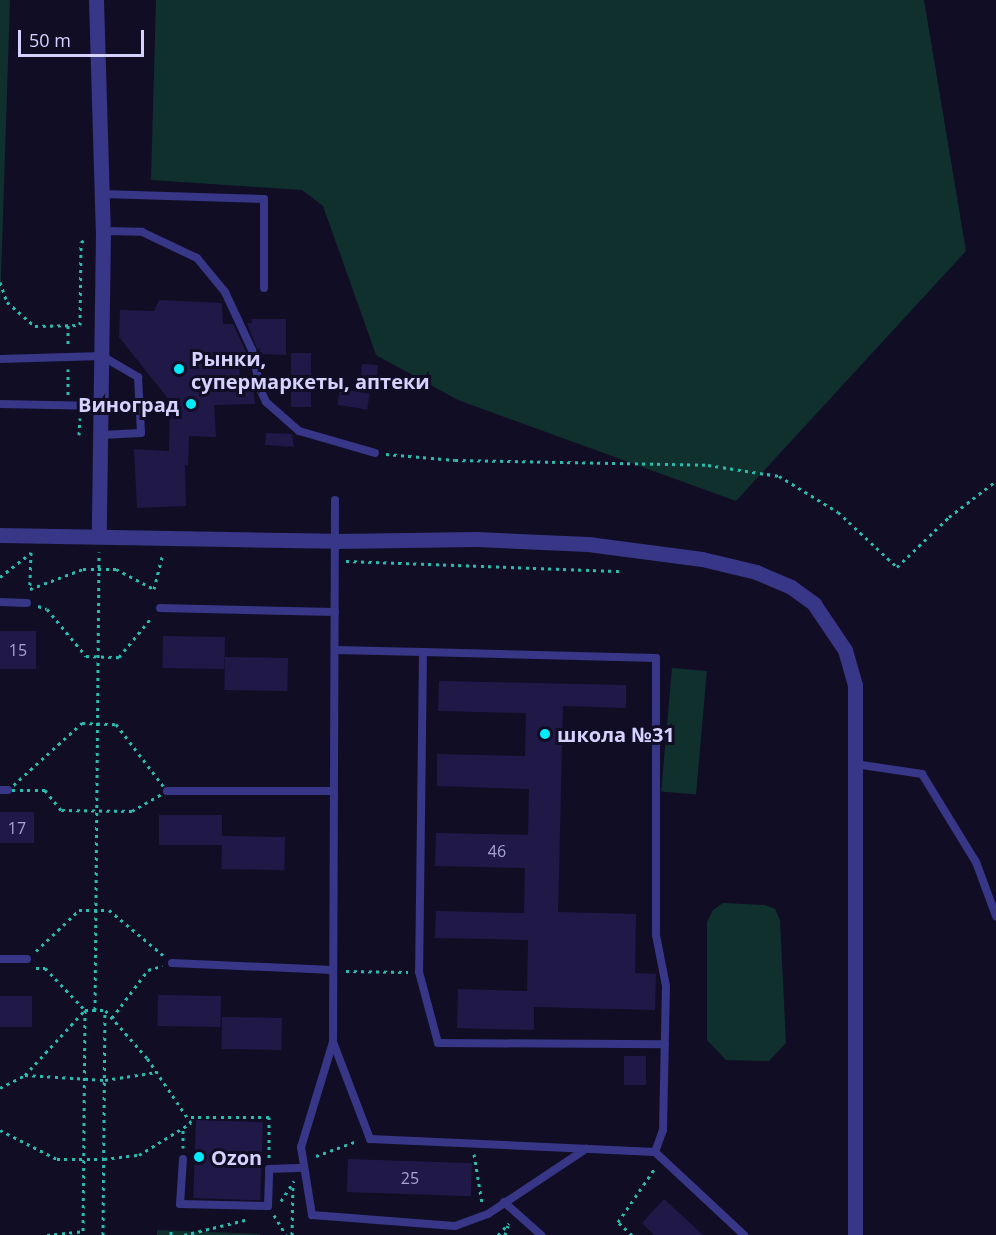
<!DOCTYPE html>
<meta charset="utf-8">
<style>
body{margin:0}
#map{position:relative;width:996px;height:1235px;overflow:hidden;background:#110d25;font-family:"Open Sans",sans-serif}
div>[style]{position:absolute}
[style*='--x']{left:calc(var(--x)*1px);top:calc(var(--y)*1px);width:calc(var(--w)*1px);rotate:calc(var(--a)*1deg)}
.green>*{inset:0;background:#10302e;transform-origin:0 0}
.building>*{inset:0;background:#201947;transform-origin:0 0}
.path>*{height:3px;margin-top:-1.5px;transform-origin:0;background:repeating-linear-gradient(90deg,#29bcaf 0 3px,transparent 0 7.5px)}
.service>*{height:8px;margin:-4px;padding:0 4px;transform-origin:4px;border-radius:4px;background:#373687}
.tertiary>*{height:15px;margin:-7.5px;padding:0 7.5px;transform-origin:7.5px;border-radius:7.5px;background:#373687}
.dots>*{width:16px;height:16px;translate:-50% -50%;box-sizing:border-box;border:3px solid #110d25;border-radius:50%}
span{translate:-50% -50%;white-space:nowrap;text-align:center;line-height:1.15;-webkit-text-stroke:6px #110d25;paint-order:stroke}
.number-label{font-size:16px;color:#a8a4d1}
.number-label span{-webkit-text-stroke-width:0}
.poi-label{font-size:20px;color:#d6d2ff;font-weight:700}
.left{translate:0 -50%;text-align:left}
.right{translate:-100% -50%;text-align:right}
.scale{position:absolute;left:18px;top:30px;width:126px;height:27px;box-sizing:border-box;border:3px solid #d6d2ff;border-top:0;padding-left:8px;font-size:18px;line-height:21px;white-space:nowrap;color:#d6d2ff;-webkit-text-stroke:4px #110d25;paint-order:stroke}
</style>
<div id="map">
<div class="green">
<i style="clip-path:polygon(0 0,10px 0,0 308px)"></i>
<i style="clip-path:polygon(156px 0,924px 0,966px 251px,736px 501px,458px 400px,376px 355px,323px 206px,302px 190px,151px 180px)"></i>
<i style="left:672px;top:668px;width:35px;height:124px;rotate:5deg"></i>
<i style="clip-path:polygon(723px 903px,765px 905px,775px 909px,780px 920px,786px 1043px,769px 1061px,726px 1060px,707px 1040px,707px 922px,713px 910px)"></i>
<i style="clip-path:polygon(157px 1230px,260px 1234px,260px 1235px,157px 1235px)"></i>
</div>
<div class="building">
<i style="clip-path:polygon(159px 300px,222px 303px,223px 324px,233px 324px,246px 352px,239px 354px,240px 388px,253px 388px,255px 404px,214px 405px,216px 437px,189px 436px,188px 465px,185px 465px,186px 506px,137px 508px,134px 449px,169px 451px,170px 401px,119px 337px,120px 310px,154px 311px)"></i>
<i style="clip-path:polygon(252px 319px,286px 319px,286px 355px,259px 354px,247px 323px,252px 323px)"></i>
<i style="left:291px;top:353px;width:20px;height:54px"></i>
<i style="left:362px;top:364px;width:16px;height:25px;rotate:4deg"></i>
<i style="left:340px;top:389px;width:30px;height:16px;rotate:9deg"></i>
<i style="clip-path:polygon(266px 433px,292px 434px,294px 447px,265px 445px)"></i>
<i style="left:0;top:631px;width:36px;height:38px"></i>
<i style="left:163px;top:636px;width:62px;height:32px;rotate:1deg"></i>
<i style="left:225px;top:657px;width:63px;height:33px;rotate:1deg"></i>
<i style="clip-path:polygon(439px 681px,626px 685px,626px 708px,563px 706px,558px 912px,636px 914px,635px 973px,656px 974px,655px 1010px,534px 1007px,534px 1030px,457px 1028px,458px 989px,527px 991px,528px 940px,435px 938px,436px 911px,524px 913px,525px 868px,435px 866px,436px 833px,528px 835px,529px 789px,437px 786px,437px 754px,525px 756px,526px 713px,438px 711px)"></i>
<i style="left:0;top:812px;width:34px;height:31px"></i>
<i style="left:159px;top:815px;width:63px;height:30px"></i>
<i style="left:222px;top:836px;width:63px;height:33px;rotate:1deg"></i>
<i style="left:158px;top:995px;width:63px;height:31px;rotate:1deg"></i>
<i style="left:0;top:996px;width:32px;height:31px"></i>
<i style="left:222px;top:1017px;width:60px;height:32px;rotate:1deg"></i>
<i style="left:624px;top:1056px;width:22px;height:29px"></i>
<i style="left:196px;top:1120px;width:67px;height:78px;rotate:2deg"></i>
<i style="left:348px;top:1159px;width:124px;height:33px;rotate:2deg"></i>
<i style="clip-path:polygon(664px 1199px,703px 1235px,654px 1235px,642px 1223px)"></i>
</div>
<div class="path">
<i style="--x:0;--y:282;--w:21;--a:71"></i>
<i style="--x:7;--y:302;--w:37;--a:41"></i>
<i style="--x:35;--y:326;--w:45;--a:-1.3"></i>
<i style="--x:80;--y:325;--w:83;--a:-89.3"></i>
<i style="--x:81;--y:242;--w:7;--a:-27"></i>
<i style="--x:68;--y:325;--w:19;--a:90"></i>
<i style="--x:68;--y:369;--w:26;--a:90"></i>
<i style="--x:79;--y:435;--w:17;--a:-87"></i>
<i style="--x:386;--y:454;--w:69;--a:5"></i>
<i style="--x:455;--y:460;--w:253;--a:1.1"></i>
<i style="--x:708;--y:465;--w:72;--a:8.8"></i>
<i style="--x:779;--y:476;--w:69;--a:31.4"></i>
<i style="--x:838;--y:512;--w:81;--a:43"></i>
<i style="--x:897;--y:567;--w:72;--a:-43.9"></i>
<i style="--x:949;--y:517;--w:59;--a:-37.5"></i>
<i style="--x:31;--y:552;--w:37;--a:92"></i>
<i style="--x:30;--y:589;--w:57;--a:-20.7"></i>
<i style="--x:83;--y:569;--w:33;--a:0"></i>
<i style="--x:116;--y:569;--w:43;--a:27.8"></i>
<i style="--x:154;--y:589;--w:37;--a:-76"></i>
<i style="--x:346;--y:561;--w:277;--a:2.1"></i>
<i style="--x:0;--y:577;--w:39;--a:-38"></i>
<i style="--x:38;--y:606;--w:9;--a:18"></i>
<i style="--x:47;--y:609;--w:61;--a:50.3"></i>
<i style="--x:86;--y:656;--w:33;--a:2"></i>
<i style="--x:119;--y:657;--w:52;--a:-50.5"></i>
<i style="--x:82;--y:723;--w:34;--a:2"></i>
<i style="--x:116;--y:724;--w:84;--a:52.7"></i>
<i style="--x:167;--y:791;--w:40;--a:150.3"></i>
<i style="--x:132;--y:811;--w:71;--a:-179.2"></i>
<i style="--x:61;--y:810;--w:26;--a:-129"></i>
<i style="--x:45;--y:790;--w:37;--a:180"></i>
<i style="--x:8;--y:790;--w:100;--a:-42.2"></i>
<i style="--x:36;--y:951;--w:59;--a:-43.6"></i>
<i style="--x:79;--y:910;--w:30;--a:0"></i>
<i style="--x:109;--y:910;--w:72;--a:39.9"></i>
<i style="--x:36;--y:968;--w:9;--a:0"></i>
<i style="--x:45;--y:968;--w:58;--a:46.4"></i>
<i style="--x:85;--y:1010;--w:225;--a:90.5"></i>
<i style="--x:346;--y:971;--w:62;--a:0.9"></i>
<i style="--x:95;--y:1010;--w:458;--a:-89.5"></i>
<i style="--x:112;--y:1018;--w:60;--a:-53.1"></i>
<i style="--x:148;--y:970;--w:15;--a:-16"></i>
<i style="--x:25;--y:1075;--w:80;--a:3.6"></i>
<i style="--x:105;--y:1080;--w:53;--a:-8.7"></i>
<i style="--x:0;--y:1088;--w:28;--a:-27"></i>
<i style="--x:25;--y:1075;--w:88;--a:-47.3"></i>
<i style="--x:85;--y:1010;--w:20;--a:0"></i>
<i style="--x:191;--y:1117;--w:78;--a:0"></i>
<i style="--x:269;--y:1117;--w:41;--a:90"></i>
<i style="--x:0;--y:1130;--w:64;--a:27"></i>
<i style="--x:57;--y:1159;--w:47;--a:0"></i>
<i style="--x:104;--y:1159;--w:35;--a:-7"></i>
<i style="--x:139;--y:1155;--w:61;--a:-31.6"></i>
<i style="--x:191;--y:1123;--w:78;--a:-124.1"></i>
<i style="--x:147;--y:1058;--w:64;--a:-131.2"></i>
<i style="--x:183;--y:1148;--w:21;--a:-90"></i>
<i style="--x:474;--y:1154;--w:50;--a:80.7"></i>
<i style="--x:316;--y:1156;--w:44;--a:-20.1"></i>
<i style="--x:281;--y:1201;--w:24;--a:-57"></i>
<i style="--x:274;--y:1215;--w:23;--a:59"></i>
<i style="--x:171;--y:1231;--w:4;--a:90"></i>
<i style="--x:47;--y:1235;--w:36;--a:-6"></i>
<i style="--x:103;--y:1235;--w:223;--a:-89.5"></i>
<i style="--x:184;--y:1235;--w:67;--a:-13.8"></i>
<i style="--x:292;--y:1235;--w:50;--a:-88.9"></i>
<i style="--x:498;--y:1235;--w:16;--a:-47"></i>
<i style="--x:505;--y:1235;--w:10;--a:-73"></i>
<i style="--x:632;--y:1235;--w:19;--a:-137"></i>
<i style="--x:618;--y:1222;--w:65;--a:-55.6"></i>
</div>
<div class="service">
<i style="--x:102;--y:194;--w:162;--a:1.8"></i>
<i style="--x:264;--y:199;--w:89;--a:90"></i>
<i style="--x:103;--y:231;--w:39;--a:1"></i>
<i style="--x:142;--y:232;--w:61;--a:25.3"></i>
<i style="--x:197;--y:258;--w:44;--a:50.5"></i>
<i style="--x:225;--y:292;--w:64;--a:65"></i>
<i style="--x:252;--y:350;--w:40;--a:78"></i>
<i style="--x:260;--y:389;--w:14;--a:65"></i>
<i style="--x:266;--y:402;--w:44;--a:41.3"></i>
<i style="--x:299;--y:431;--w:79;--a:16.1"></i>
<i style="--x:0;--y:359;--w:102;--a:-1.7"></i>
<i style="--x:102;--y:356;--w:42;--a:30.3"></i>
<i style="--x:138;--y:377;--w:56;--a:86.9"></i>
<i style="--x:141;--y:433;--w:40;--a:177.1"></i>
<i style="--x:0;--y:404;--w:101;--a:1.1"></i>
<i style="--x:335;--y:500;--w:542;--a:90.21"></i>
<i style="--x:333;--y:1042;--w:110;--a:106.9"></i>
<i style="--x:301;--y:1147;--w:69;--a:80.8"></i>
<i style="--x:312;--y:1215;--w:143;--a:4.4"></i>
<i style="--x:455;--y:1226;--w:35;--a:-20"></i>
<i style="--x:488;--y:1214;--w:118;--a:-33.6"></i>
<i style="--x:0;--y:602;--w:27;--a:2"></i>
<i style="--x:160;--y:608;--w:175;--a:1.3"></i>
<i style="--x:335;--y:650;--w:88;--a:1.3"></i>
<i style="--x:423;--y:652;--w:320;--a:90.7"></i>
<i style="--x:419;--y:972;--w:73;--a:75"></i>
<i style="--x:438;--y:1043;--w:227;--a:0.3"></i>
<i style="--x:423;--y:652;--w:233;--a:1.5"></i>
<i style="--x:656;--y:658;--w:277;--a:90"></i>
<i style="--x:656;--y:935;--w:52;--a:78.9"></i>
<i style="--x:666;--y:986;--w:144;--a:91.2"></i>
<i style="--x:663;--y:1130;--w:23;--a:110"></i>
<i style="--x:855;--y:764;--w:68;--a:8.5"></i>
<i style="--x:922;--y:774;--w:103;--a:58.5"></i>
<i style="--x:976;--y:862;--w:58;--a:69.7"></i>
<i style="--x:0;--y:790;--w:8;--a:0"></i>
<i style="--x:167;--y:791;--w:167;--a:0"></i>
<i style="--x:0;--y:959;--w:27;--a:0"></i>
<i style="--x:172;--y:963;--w:161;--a:2.5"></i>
<i style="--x:333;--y:1042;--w:104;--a:69.1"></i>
<i style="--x:370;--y:1139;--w:285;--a:2.6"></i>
<i style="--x:655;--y:1152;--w:122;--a:43"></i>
<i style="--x:183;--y:1159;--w:45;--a:93.8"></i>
<i style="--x:180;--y:1204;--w:88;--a:1.3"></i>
<i style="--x:268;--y:1206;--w:37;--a:-88"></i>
<i style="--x:269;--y:1169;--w:35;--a:-2"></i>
<i style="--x:504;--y:1202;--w:50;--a:41.7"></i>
</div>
<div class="tertiary">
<i style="--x:96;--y:0;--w:231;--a:88.3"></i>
<i style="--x:103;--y:231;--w:304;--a:90.8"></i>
<i style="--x:0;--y:535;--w:335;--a:1"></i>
<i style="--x:335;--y:541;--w:141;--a:-0.8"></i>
<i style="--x:476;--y:539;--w:112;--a:2.6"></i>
<i style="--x:588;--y:544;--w:115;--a:7.5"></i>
<i style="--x:702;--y:559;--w:56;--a:13.5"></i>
<i style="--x:756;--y:572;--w:38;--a:23"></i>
<i style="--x:791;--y:587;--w:29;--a:36"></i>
<i style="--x:814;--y:604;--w:55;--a:56"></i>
<i style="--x:845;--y:650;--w:36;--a:74"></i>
<i style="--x:855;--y:685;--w:550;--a:90"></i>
</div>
<div class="dots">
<i style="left:179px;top:369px;background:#00ecfd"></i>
<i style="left:191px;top:404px;background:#00ecfd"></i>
<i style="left:545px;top:734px;background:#00ecfd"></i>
<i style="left:199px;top:1157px;background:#00ecfd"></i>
</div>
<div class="number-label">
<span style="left:18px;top:650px">15</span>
<span style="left:17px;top:828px">17</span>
<span style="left:497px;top:851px">46</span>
<span style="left:410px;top:1178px">25</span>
</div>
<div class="poi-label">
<span class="left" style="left:191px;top:370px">Рынки,<br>супермаркеты, аптеки</span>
<span class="right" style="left:179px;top:404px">Виноград</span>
<span class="left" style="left:557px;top:734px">школа №31</span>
<span class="left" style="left:211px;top:1157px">Ozon</span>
</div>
<div class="scale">50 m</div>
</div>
